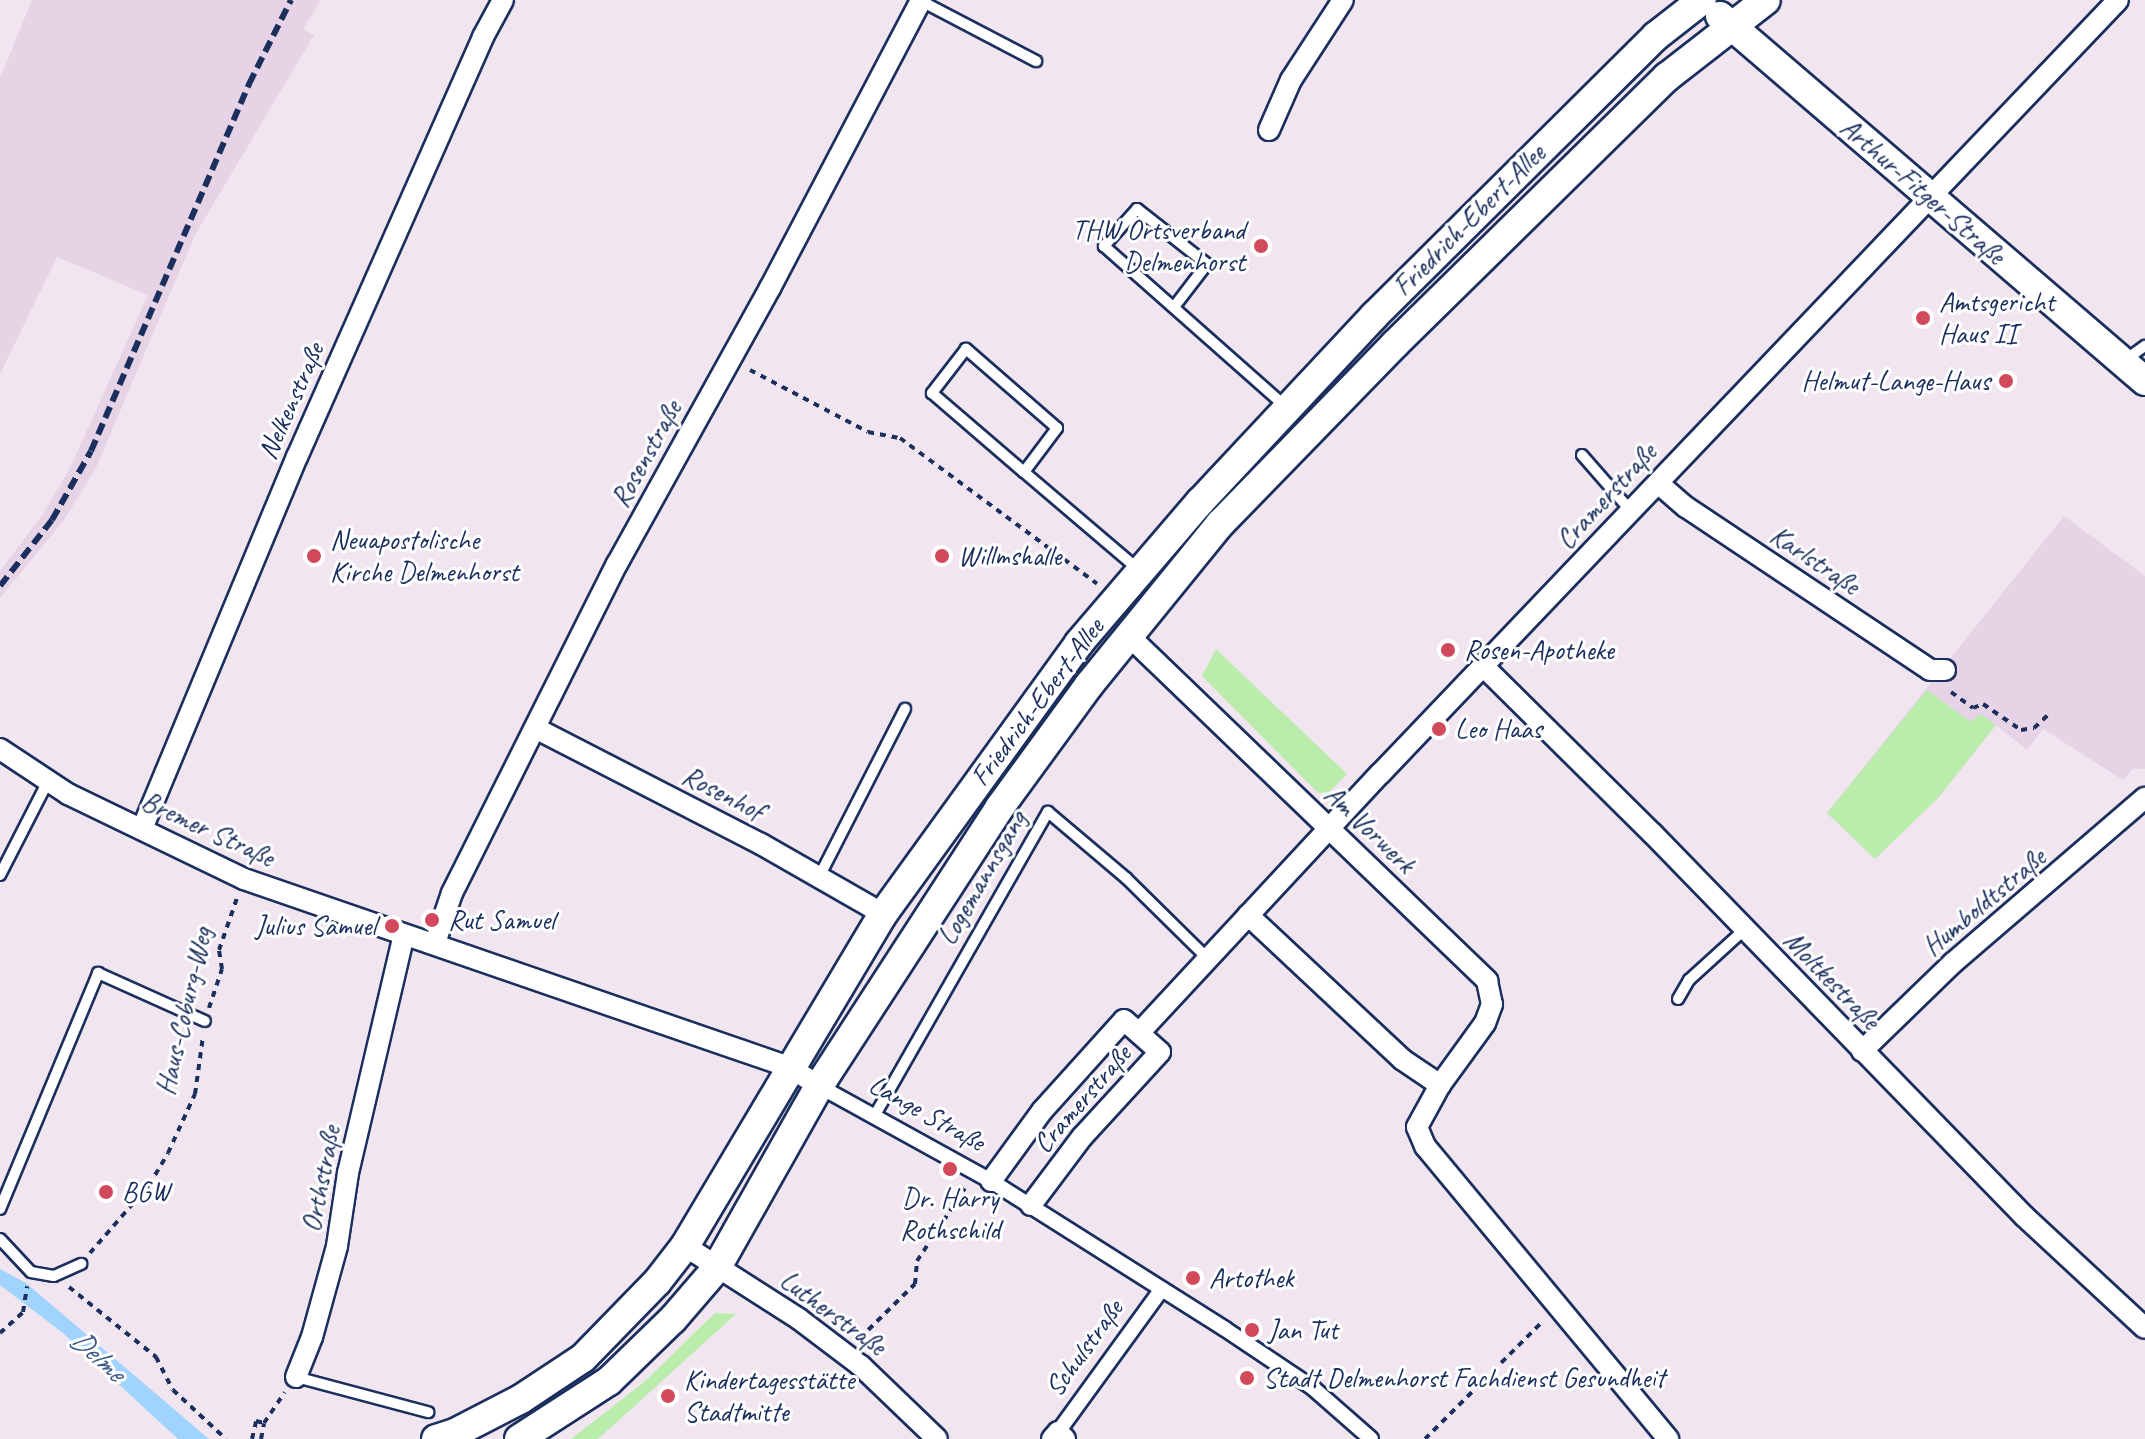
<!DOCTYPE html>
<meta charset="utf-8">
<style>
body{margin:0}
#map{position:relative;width:2145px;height:1439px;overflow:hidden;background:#f1e5f0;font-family:Caveat,sans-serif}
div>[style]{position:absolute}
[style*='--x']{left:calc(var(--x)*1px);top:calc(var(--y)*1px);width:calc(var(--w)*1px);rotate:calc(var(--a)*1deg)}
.built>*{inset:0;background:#e7d3e6}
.green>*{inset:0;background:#baecac}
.water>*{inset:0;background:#a0d3fe}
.path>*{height:4px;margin-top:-2px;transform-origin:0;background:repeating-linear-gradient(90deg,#1b2f5e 0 6px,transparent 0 12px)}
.roads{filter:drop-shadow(2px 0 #1b2f5e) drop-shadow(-2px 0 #1b2f5e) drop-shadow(0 2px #1b2f5e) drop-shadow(0 -2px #1b2f5e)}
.service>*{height:10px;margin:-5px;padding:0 5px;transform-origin:5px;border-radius:5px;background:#fff}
.pedestrian>*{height:14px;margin:-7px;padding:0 7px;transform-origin:7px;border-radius:7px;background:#fff}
.minor>*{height:20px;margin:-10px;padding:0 10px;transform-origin:10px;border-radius:10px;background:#fff}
.secondary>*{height:28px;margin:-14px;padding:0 14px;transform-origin:14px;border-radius:14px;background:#fff}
.rail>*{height:6px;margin-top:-3px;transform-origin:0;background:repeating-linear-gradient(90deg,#1b2f5e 0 12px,transparent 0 18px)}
.dots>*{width:22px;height:22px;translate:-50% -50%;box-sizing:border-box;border:4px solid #fff;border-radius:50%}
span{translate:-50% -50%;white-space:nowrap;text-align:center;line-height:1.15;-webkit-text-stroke:6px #fff;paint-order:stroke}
.street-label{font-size:28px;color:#1b2f5e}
.poi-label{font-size:28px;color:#1b2f5e}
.right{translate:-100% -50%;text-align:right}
.left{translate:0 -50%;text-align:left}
.water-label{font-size:30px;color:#3c5886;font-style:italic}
</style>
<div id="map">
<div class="built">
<i style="clip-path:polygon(32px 0,321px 0,303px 29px,314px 35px,195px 235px,95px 470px,64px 520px,0 598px,0 571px,43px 514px,70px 468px,148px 295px,57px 257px,0 374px,0 78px)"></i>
<i style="clip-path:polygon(2064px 516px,2145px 576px,2145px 769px,2133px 769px,2123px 780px,2043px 729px,2027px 750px,1996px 725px,1938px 798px,1875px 859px,1827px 813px)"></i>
</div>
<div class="green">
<i style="clip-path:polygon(1216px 649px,1347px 774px,1329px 792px,1318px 793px,1202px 676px)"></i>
<i style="clip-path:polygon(1927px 690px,1971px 722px,1981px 714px,1996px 725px,1938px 798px,1875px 859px,1827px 813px)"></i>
<i style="clip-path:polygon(715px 1313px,736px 1314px,598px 1439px,571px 1439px,643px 1383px)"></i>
</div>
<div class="water">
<i style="clip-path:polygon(0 1269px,26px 1283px,209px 1439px,178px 1439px,63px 1333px,0 1285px)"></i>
</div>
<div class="path">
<i style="--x:750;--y:370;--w:133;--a:27.7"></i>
<i style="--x:868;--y:432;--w:33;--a:11"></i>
<i style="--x:900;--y:438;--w:245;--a:36.5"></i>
<i style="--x:1951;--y:692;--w:27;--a:36"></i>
<i style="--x:1973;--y:708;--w:11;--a:-22"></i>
<i style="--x:1983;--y:704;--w:46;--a:34.4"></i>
<i style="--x:2021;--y:730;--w:13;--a:-9"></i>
<i style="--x:2034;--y:728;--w:23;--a:-43"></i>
<i style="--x:209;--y:1008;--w:41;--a:-71.6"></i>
<i style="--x:222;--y:969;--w:19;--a:-99"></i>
<i style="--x:219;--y:950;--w:55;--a:-70.9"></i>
<i style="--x:90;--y:1253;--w:90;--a:-49.1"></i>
<i style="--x:149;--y:1185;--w:37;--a:-59"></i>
<i style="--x:168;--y:1153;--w:65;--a:-65.4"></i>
<i style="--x:195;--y:1094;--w:59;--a:-82.1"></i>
<i style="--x:69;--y:1287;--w:112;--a:38.8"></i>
<i style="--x:156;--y:1357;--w:37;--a:63"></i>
<i style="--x:173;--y:1390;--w:72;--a:42.8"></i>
<i style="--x:0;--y:1333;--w:31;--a:-42"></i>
<i style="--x:23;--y:1312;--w:26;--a:-81"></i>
<i style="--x:860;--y:1338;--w:77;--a:-44.5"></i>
<i style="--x:915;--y:1284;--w:23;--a:-85"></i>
<i style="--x:917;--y:1261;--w:87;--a:-56.7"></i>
<i style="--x:252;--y:1439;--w:18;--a:-77"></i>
<i style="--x:256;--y:1421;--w:8;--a:14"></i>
<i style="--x:261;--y:1439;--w:16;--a:-79"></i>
<i style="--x:264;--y:1423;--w:37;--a:-56"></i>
<i style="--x:1425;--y:1439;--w:165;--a:-45"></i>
</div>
<div class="roads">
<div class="service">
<i style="--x:921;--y:1;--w:130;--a:27.6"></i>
<i style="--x:1174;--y:307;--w:54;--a:-52.5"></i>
<i style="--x:1207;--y:264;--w:89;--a:-141.8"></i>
<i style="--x:1137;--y:209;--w:50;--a:131.7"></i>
<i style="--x:1104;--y:246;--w:242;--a:41.5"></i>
<i style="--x:2124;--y:361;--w:26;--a:-36"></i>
<i style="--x:1582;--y:455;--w:74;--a:48.8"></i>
<i style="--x:1024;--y:472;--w:55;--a:-53.1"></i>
<i style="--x:1057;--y:428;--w:121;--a:-139"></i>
<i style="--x:966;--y:349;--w:56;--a:127.7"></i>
<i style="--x:932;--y:393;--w:121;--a:40.7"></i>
<i style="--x:1024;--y:472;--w:150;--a:40.4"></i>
<i style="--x:0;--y:875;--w:106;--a:-62.9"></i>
<i style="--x:819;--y:877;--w:189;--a:-62.9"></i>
<i style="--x:1678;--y:999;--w:22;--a:-60"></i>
<i style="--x:1689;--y:980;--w:76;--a:-42.3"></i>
<i style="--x:875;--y:1115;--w:349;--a:-60.3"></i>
<i style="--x:1048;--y:812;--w:102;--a:40.2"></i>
<i style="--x:1126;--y:878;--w:114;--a:44.6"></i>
<i style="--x:0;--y:1209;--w:256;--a:-67.4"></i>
<i style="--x:98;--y:973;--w:117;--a:24.2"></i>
<i style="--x:0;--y:1239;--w:45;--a:46.8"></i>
<i style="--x:31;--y:1272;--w:23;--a:10"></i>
<i style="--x:54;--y:1276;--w:30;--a:-24"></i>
<i style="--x:296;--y:1377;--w:137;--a:14.9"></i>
</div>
<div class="pedestrian">
<i style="--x:819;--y:1086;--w:196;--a:28.9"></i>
<i style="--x:991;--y:1181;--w:277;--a:32.3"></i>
<i style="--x:1225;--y:1329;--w:106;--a:33.8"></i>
<i style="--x:1313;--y:1388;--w:77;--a:41.3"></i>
<i style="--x:1058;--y:1432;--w:175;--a:-54"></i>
</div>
<div class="minor">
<i style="--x:1269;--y:130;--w:55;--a:-66.3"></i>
<i style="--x:1291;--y:80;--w:95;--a:-57"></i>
<i style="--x:1658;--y:483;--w:37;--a:41"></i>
<i style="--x:1686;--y:507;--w:293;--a:33.7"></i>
<i style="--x:1930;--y:670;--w:15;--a:0"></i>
<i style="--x:1128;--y:635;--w:499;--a:43.9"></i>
<i style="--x:1487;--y:981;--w:24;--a:78"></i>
<i style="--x:1492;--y:1004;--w:20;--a:110"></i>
<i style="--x:1485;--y:1023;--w:77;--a:126"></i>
<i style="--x:1440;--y:1085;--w:48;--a:118.7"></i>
<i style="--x:1417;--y:1127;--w:21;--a:67"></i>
<i style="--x:1425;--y:1146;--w:381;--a:50.3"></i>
<i style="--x:1483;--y:666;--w:238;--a:44.7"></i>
<i style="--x:1652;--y:833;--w:535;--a:45.83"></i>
<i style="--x:2025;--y:1217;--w:163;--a:42.8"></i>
<i style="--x:535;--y:728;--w:254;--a:27.2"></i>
<i style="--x:761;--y:844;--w:141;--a:29.8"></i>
<i style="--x:0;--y:749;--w:82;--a:33.5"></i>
<i style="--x:68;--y:794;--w:195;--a:25.8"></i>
<i style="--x:244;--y:879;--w:577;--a:19.03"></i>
<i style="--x:789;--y:1067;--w:36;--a:32"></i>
<i style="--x:142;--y:829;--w:403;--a:-67.4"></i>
<i style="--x:297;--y:457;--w:459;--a:-66.1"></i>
<i style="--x:483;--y:37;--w:42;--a:-61.6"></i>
<i style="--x:1248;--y:915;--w:212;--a:43.1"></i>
<i style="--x:1403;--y:1060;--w:45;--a:34"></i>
<i style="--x:435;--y:943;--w:53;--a:-71.2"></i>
<i style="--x:452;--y:893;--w:368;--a:-63.4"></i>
<i style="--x:617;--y:564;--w:316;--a:-61"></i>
<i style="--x:770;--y:288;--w:325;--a:-62.3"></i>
<i style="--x:1139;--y:1033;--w:354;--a:-47.1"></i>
<i style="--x:1380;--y:774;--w:1069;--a:-46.36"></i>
<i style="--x:1862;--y:1051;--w:128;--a:-44.1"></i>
<i style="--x:1954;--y:962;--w:252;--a:-40.7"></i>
<i style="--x:991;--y:1181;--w:87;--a:-53.9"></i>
<i style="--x:1042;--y:1111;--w:122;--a:-48"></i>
<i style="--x:1124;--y:1020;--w:48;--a:41.6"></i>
<i style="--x:1160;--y:1052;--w:115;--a:132.5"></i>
<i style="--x:1082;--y:1137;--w:85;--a:126.9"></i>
<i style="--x:685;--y:1246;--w:135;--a:32.6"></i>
<i style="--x:799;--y:1319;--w:78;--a:37.2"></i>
<i style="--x:861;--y:1366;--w:105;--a:43.8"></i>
<i style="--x:296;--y:1377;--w:43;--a:-68.2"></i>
<i style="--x:312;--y:1337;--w:94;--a:-74.6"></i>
<i style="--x:337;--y:1246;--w:74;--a:-81.4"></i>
<i style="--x:348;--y:1173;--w:244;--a:-76.8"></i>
<i style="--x:1052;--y:1439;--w:9;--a:-49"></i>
<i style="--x:1058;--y:1432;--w:10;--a:45"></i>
</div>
<div class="secondary">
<i style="--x:1720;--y:16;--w:560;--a:40.66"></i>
<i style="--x:436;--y:1439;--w:22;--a:-18"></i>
<i style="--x:457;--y:1432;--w:72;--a:-27.3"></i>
<i style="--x:521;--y:1399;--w:74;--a:-33.5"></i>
<i style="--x:583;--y:1358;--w:106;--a:-45.8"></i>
<i style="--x:657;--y:1282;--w:46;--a:-52.1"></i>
<i style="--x:685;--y:1246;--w:387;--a:-59.2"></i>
<i style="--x:883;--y:914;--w:334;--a:-54.1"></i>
<i style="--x:1079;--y:643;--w:186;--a:-49.4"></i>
<i style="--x:1200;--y:502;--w:255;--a:-46.9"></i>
<i style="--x:1374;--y:316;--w:397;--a:-44.8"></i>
<i style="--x:1656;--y:36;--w:58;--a:-38"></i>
<i style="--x:519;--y:1439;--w:107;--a:-32.8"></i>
<i style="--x:609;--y:1381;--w:89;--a:-44.1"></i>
<i style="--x:673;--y:1319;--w:66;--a:-49.3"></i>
<i style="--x:716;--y:1269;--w:210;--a:-60.6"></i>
<i style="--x:819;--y:1086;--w:333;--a:-57"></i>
<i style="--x:1000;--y:807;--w:151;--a:-53.9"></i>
<i style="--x:1089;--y:685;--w:208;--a:-50.9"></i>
<i style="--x:1220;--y:524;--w:251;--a:-45.8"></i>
<i style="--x:1395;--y:344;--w:381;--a:-44.5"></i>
<i style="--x:1667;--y:77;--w:125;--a:-37.9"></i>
</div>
</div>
<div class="rail">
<i style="--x:0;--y:586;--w:84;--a:-51.8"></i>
<i style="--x:52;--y:520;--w:79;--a:-60.5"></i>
<i style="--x:91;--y:451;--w:400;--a:-66.7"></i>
<i style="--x:249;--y:84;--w:94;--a:-63.4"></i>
</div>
<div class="dots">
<i style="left:1261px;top:246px;background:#d1495b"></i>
<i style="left:1923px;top:318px;background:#d1495b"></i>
<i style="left:2006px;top:381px;background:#d1495b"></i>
<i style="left:314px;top:556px;background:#d1495b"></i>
<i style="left:942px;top:556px;background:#d1495b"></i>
<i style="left:1448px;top:650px;background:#d1495b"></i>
<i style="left:1439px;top:729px;background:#d1495b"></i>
<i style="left:432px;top:920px;background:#d1495b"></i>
<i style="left:392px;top:926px;background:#d1495b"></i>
<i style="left:950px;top:1169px;background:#d1495b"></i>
<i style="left:106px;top:1192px;background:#d1495b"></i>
<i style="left:1193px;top:1278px;background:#d1495b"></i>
<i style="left:1252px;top:1330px;background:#d1495b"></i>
<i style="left:1247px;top:1378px;background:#d1495b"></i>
<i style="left:668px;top:1396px;background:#d1495b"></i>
</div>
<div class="street-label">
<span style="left:1923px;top:191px;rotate:41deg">Arthur-Fitger-Straße</span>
<span style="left:1469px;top:220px;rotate:-45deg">Friedrich-Ebert-Allee</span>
<span style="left:291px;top:401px;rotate:-66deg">Nelkenstraße</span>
<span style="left:646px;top:454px;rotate:-61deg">Rosenstraße</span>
<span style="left:1606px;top:496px;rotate:-47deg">Cramerstraße</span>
<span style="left:1815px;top:560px;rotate:34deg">Karlstraße</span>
<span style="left:1037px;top:702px;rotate:-53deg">Friedrich-Ebert-Allee</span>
<span style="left:723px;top:793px;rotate:27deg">Rosenhof</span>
<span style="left:208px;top:829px;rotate:25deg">Bremer Straße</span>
<span style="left:1370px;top:829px;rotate:44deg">Am Vorwerk</span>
<span style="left:982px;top:878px;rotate:-60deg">Logemannsgang</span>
<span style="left:1984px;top:902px;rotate:-40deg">Humboldtstraße</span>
<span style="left:1832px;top:980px;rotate:46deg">Moltkestraße</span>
<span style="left:184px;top:1011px;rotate:-77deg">Haus-Coburg-Weg</span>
<span style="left:1082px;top:1099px;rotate:-49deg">Cramerstraße</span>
<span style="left:927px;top:1113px;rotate:29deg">Lange Straße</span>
<span style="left:321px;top:1179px;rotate:-79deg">Orthstraße</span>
<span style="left:833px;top:1313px;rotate:36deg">Lutherstraße</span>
<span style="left:1084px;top:1348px;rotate:-54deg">Schulstraße</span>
</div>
<div class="poi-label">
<span class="right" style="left:1245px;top:246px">THW Ortsverband<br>Delmenhorst</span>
<span class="left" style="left:1939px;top:318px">Amtsgericht<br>Haus II</span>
<span class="right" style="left:1990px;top:381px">Helmut-Lange-Haus</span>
<span class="left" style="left:330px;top:556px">Neuapostolische<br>Kirche Delmenhorst</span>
<span class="left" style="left:958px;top:556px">Willmshalle</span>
<span class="left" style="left:1464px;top:650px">Rosen-Apotheke</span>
<span class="left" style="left:1455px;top:729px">Leo Haas</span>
<span class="left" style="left:448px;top:920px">Rut Samuel</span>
<span class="right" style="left:376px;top:926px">Julius Samuel</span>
<span class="left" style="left:122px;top:1192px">BGW</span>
<span style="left:950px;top:1214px">Dr. Harry<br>Rothschild</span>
<span class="left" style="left:1209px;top:1278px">Artothek</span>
<span class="left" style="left:1268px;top:1330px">Jan Tut</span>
<span class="left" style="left:1263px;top:1378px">Stadt Delmenhorst Fachdienst Gesundheit</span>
<span class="left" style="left:684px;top:1396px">Kindertagesstätte<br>Stadtmitte</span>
</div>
<div class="water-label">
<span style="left:98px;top:1355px;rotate:42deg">Delme</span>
</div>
</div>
